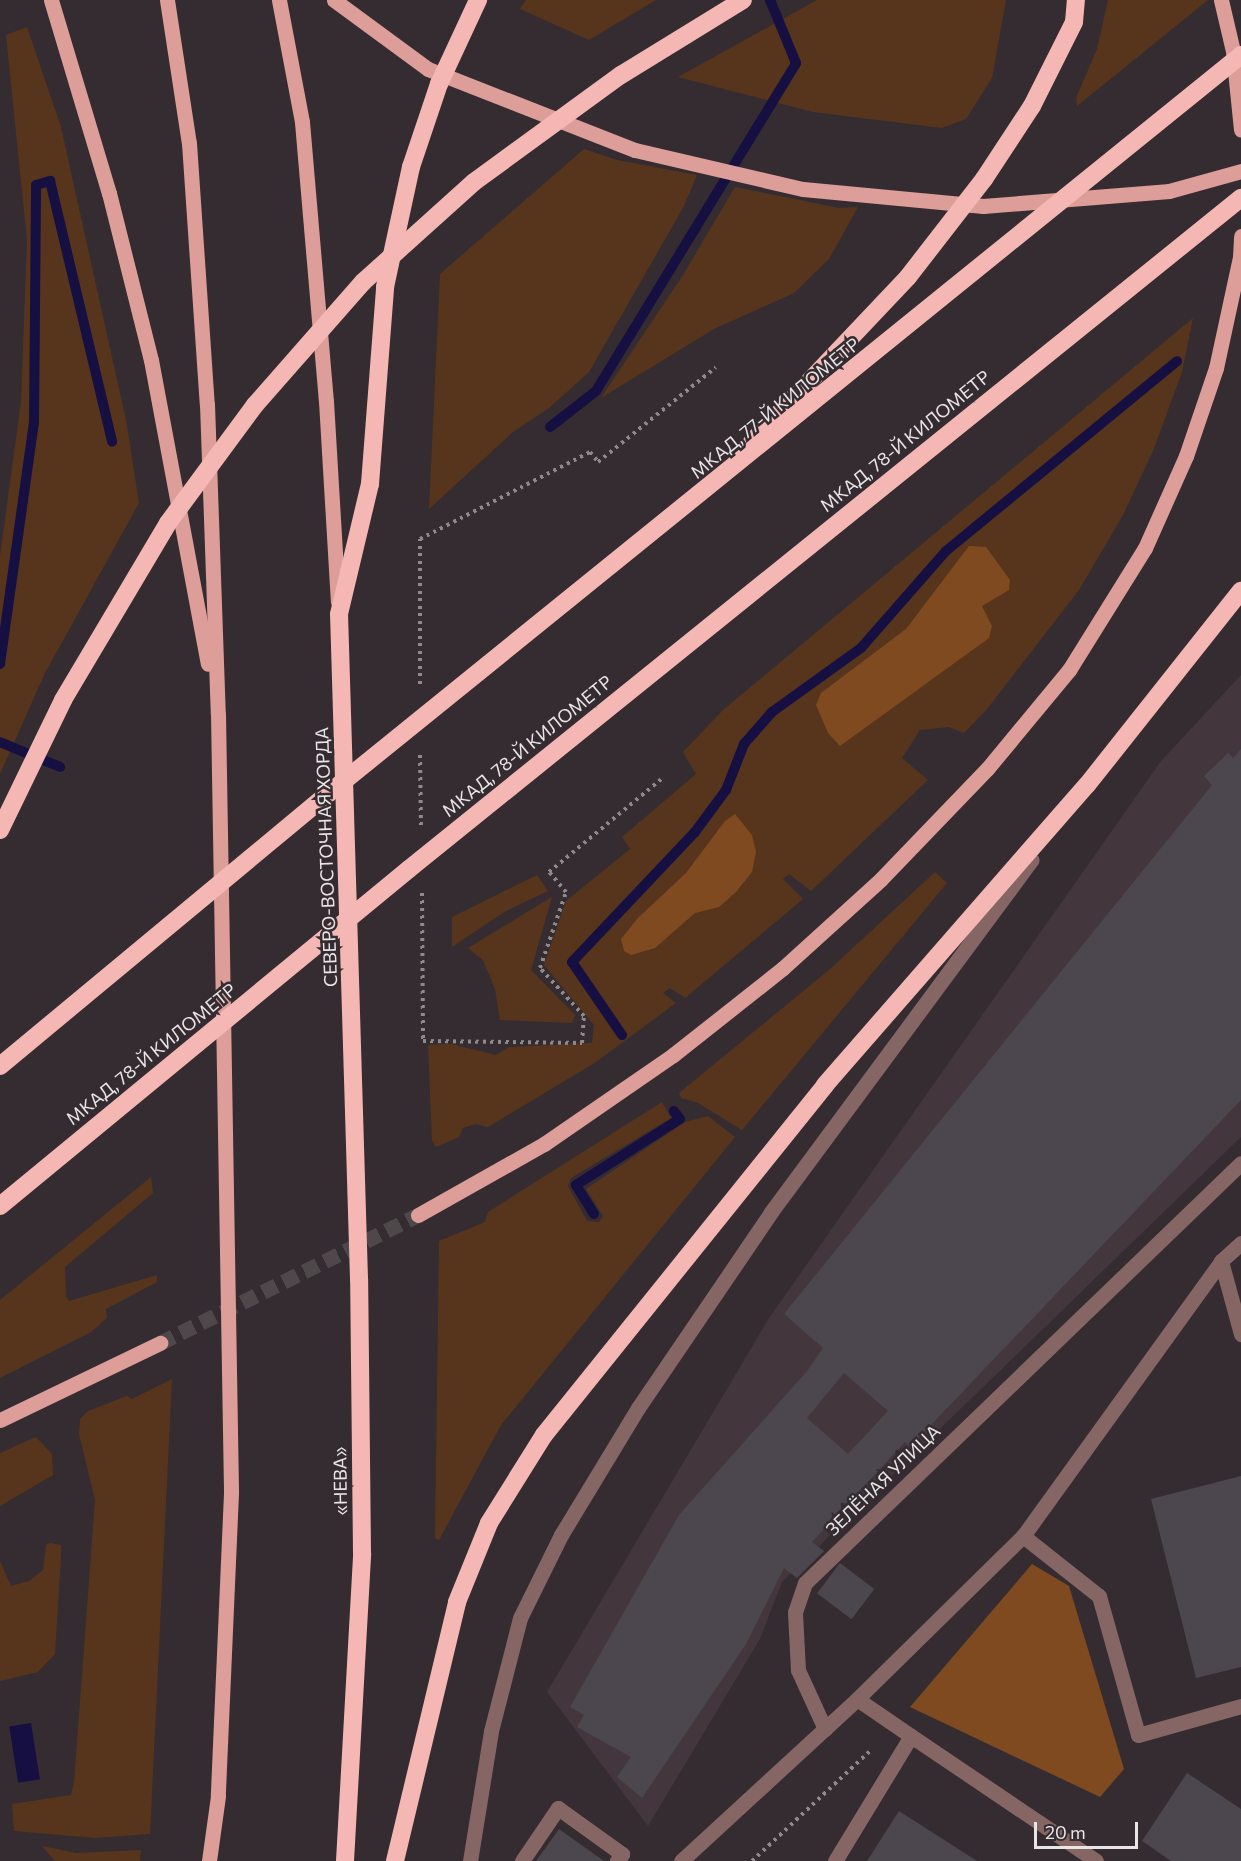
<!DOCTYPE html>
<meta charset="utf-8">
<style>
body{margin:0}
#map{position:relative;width:1241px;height:1861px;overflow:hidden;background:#342c30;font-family:Commissioner,sans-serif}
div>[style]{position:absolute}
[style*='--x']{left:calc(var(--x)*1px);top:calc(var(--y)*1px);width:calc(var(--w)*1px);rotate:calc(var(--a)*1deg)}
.built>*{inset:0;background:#43363c}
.green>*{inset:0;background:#57351c}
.forest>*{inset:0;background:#7f4a20}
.water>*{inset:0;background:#160f42;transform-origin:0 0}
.stream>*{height:10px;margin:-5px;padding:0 5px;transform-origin:5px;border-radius:5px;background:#160f42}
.building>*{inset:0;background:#4c474e;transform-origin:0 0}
.major-tunnel>*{height:15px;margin-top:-7.5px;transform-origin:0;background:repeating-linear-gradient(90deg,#4f484b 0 15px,transparent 0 23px)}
.path>*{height:4px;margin-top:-2px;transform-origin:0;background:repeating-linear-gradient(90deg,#90898c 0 3px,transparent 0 7.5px)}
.minor>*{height:15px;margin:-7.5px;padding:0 7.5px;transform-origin:7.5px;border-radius:7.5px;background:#866665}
.major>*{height:15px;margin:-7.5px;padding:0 7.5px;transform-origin:7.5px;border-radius:7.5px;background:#dd9d99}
.highway>*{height:18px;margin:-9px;padding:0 9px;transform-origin:9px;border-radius:9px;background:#f5b7b3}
span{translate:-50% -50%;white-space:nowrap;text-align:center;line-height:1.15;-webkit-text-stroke:5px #342c30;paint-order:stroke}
.street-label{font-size:18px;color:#e9e4e6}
.scale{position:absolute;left:1034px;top:1822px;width:104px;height:27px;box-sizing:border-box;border:3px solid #e9e4e6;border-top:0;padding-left:8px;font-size:18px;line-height:21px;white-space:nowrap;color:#e9e4e6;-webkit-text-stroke:4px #342c30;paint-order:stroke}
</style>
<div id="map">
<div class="built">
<i style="clip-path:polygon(1241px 675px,1241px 1137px,782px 1582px,760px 1639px,648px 1826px,547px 1692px,769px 1318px,1161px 761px)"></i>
</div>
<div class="green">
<i style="clip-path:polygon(526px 0,656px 0,589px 40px,520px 9px)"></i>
<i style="clip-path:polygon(817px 0,1006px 0,992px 78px,966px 119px,942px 128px,813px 112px,678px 77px)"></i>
<i style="clip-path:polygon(1108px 0,1208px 0,1077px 106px,1076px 98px,1097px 49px)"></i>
<i style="clip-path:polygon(27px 27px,61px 127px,126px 420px,139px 503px,45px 673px,0 774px,0 556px,21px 402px,27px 240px,6px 35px)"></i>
<i style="clip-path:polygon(584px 149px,617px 160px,697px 175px,684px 206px,589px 372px,549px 408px,513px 432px,429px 509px,440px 274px)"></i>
<i style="clip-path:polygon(735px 187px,839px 208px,858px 207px,829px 259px,794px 293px,714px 329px,601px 398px,683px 275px)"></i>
<i style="clip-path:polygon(1193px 318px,1182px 372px,1153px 451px,1123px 515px,1079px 590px,987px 709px,964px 733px,949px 727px,920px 730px,902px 758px,928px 780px,811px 891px,789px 874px,783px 879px,803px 899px,685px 998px,670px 988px,663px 993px,676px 1003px,596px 1062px,488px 1127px,476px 1124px,463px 1128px,459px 1137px,436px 1147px,432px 1141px,428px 1045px,451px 1044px,496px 1055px,509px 1047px,592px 1043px,594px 1025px,544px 965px,566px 901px,630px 849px,622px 837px,696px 774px,683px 752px,723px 710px)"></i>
<i style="clip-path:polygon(935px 872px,947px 883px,742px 1130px,698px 1103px,681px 1098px,679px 1093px,829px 970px)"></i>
<i style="clip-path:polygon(537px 875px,548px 891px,506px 911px,452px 947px,452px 917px)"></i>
<i style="clip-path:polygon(552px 897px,531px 970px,575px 1015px,572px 1023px,500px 1020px,495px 989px,483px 960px,468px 948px)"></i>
<i style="clip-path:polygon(662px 1102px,671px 1118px,571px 1178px,568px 1186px,587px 1221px,599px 1222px,603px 1216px,586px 1189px,685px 1122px,708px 1116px,735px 1137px,501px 1425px,439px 1540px,435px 1538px,439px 1241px,485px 1222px,488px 1212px)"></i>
<i style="clip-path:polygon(151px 1177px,153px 1193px,65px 1267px,66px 1296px,69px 1301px,157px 1275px,157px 1282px,106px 1309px,107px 1318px,91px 1332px,0 1378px,0 1300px)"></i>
<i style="clip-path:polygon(172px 1379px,150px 1834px,95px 1838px,14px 1831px,12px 1804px,71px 1795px,74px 1782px,95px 1500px,79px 1434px,80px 1419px,88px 1411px,127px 1396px,132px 1399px)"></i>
<i style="clip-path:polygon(36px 1437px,52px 1454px,53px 1475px,0 1506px,0 1453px)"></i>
<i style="clip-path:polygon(50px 1543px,61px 1545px,61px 1557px,55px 1654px,38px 1672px,0 1681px,0 1561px,11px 1586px,29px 1581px,43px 1570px,46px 1545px)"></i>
<i style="clip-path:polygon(42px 1846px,76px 1853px,141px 1850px,140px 1861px,55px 1861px)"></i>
</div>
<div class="forest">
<i style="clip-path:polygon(969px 546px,986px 547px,1010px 580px,1009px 590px,982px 606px,992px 626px,989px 638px,840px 746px,828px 733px,816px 705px,821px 693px,906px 629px)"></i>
<i style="clip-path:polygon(735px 814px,752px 835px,756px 852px,752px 872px,736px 892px,719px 907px,695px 913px,655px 948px,631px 955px,624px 951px,621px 939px,638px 918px,686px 873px,725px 821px)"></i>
<i style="clip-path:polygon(1032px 1564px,1069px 1586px,1124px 1769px,1100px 1797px,910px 1707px)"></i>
</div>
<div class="water">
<i style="left:31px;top:1723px;width:57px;height:22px;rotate:81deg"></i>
</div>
<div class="stream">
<i style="--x:550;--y:427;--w:58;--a:-38"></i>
<i style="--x:596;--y:391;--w:384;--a:-58.6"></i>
<i style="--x:796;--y:63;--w:68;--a:-112.4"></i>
<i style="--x:0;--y:664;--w:243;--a:-82"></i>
<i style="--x:34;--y:423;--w:238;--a:-89.5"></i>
<i style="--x:36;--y:185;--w:15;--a:-16"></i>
<i style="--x:50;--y:181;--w:268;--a:76.6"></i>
<i style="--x:0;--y:742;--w:65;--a:22.6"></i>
<i style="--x:622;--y:1035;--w:88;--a:-124.4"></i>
<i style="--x:572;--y:962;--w:179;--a:-46.6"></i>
<i style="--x:695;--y:832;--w:52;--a:-53.6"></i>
<i style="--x:726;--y:790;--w:49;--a:-68.6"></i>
<i style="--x:744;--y:744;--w:43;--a:-48.8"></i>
<i style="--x:772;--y:712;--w:110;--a:-35.7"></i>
<i style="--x:861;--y:648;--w:129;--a:-48.8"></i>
<i style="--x:946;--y:551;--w:299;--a:-39.4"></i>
<i style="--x:594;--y:1214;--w:34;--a:-122"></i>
<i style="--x:576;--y:1185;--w:123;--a:-32.4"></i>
<i style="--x:680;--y:1119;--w:10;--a:-127"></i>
</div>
<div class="building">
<i style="clip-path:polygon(evenodd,1241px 749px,1241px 1100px,910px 1447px,905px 1442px,812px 1542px,824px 1551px,797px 1578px,784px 1568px,746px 1644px,642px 1798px,617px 1777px,631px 1757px,577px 1727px,584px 1715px,570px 1707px,679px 1515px,807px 1371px,823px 1348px,784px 1314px,1212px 785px,1204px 776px,1228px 753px,1233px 758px,1241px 749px,844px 1373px,888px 1411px,848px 1454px,807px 1418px,844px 1373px)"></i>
<i style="clip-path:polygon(1241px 1476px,1241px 1667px,1196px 1678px,1151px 1499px)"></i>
<i style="left:840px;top:1563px;width:43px;height:38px;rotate:37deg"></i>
<i style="clip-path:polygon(1187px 1773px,1241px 1809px,1241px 1861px,1171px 1861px,1142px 1841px)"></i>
<i style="clip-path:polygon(899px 1811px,977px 1861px,867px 1861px)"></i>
<i style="clip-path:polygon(559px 1829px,604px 1861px,536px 1861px)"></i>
</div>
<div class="major-tunnel">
<i style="--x:160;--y:1343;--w:288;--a:-26.4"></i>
</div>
<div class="path">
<i style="--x:420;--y:684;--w:145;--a:-90"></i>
<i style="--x:420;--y:539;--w:191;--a:-27.1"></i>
<i style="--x:590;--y:452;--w:13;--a:51"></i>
<i style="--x:598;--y:462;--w:151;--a:-38.8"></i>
<i style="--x:420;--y:755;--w:70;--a:89.2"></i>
<i style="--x:422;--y:893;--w:148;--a:89.6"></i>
<i style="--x:423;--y:1041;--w:159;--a:0.7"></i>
<i style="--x:582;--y:1043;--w:27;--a:-86"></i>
<i style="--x:584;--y:1016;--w:65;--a:-132.5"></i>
<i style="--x:540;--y:968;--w:80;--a:-71.1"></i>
<i style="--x:566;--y:892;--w:26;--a:-130"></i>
<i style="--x:549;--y:872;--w:149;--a:-39.6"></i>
<i style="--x:752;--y:1861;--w:164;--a:-43"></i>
</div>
<div class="minor">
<i style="--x:1221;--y:1261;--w:76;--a:74.7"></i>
<i style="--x:1023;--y:1536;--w:97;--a:38.3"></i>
<i style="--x:1099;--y:1596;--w:144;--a:74.3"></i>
<i style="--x:1138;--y:1735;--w:107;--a:-15.7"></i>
<i style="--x:825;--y:1729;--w:65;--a:-114.6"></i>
<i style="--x:798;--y:1670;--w:58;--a:-93"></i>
<i style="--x:795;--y:1612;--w:31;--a:-71"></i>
<i style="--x:805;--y:1583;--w:605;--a:-43.93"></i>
<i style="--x:911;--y:1736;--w:223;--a:34"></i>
<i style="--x:470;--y:1861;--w:132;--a:-80.8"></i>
<i style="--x:491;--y:1731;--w:117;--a:-75.6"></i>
<i style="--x:520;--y:1618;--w:93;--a:-63.7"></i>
<i style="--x:561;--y:1535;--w:149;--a:-58.8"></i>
<i style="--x:638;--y:1408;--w:237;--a:-55.8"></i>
<i style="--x:771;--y:1212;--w:438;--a:-53.5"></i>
<i style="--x:522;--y:1861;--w:64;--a:-55.8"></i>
<i style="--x:558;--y:1808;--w:79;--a:35.7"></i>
<i style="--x:622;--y:1854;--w:9;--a:126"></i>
<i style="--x:681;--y:1861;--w:239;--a:-42.6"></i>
<i style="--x:857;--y:1699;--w:233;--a:-44.5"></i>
<i style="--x:1023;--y:1536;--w:339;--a:-54.2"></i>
<i style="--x:1221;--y:1261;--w:27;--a:-42"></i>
<i style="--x:835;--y:1861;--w:146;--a:-58.7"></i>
<i style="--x:911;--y:1736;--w:65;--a:-145.6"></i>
</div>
<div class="major">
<i style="--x:51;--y:0;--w:202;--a:73.3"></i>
<i style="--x:109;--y:193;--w:172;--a:75.9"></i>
<i style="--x:151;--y:360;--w:309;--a:79.4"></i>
<i style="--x:167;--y:0;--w:145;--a:81.3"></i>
<i style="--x:189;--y:143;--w:262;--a:86.1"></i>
<i style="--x:207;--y:404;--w:310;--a:88"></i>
<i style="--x:218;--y:714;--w:779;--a:89.04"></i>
<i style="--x:231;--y:1493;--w:303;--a:92.5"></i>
<i style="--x:218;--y:1796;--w:66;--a:97.9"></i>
<i style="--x:279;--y:0;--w:124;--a:79.3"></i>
<i style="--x:302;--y:122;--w:280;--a:85.1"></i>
<i style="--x:326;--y:401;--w:201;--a:86.6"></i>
<i style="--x:334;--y:0;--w:117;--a:36.3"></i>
<i style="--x:428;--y:69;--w:222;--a:21.4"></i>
<i style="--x:635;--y:150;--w:172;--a:13.1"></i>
<i style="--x:803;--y:189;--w:181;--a:5.4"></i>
<i style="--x:983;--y:206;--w:187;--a:-4.6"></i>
<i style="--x:1169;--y:191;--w:75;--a:-15.5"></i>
<i style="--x:1221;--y:0;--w:52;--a:76.8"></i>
<i style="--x:1233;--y:51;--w:79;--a:84.2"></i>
<i style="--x:418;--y:1215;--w:145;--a:-29.4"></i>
<i style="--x:544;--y:1144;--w:157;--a:-34.6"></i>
<i style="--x:673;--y:1055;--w:140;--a:-38.3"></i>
<i style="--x:783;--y:968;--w:132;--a:-42.2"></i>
<i style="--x:881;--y:879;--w:153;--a:-46.1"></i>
<i style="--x:987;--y:769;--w:129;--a:-50.4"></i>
<i style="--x:1069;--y:670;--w:144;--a:-58.1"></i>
<i style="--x:1145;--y:548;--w:101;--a:-66"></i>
<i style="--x:1186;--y:456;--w:93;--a:-71.2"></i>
<i style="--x:1216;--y:368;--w:114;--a:-77.8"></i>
<i style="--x:1240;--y:257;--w:21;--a:-87"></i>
<i style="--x:0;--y:1420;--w:178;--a:-25.7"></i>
</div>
<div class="highway">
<i style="--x:752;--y:442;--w:227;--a:-46.6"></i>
<i style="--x:908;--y:277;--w:124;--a:-52.2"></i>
<i style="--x:984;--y:179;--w:87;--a:-56.7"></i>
<i style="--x:1032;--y:106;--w:94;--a:-63.4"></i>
<i style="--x:1074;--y:22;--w:22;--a:-85"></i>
<i style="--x:0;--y:830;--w:144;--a:-64.1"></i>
<i style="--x:63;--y:700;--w:206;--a:-59.3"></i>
<i style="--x:168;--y:523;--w:147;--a:-53.6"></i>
<i style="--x:255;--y:405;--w:164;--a:-48.7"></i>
<i style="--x:363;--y:282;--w:149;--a:-42"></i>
<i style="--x:474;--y:182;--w:182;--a:-36.1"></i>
<i style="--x:621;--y:75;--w:143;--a:-31.6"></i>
<i style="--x:0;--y:1066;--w:434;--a:-39.7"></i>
<i style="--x:334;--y:789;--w:1167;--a:-38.98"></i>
<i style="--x:0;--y:1206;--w:530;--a:-39.49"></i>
<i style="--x:409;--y:869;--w:1069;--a:-38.89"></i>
<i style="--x:345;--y:1861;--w:308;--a:-86.8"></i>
<i style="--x:362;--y:1553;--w:274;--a:-90.6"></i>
<i style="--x:359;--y:1279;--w:665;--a:-91.72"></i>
<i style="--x:339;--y:614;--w:134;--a:-76.6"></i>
<i style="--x:370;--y:484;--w:198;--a:-85.6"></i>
<i style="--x:385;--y:287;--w:123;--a:-77.8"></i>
<i style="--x:411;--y:167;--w:88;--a:-71.4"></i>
<i style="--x:439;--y:84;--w:93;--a:-65.1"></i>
<i style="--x:395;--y:1861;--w:266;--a:-76.5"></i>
<i style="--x:457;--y:1602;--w:85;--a:-67.9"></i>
<i style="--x:489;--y:1523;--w:104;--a:-58"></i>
<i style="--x:544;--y:1435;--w:449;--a:-51.2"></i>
<i style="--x:825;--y:1085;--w:398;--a:-48.9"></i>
<i style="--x:1087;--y:785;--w:248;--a:-51.6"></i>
</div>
<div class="street-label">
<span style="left:775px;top:408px;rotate:-39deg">МКАД, 77-Й КИЛОМЕТР</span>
<span style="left:905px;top:441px;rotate:-39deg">МКАД, 78-Й КИЛОМЕТР</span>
<span style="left:527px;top:746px;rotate:-39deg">МКАД, 78-Й КИЛОМЕТР</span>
<span style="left:326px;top:857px;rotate:-92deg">СЕВЕРО-ВОСТОЧНАЯ ХОРДА</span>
<span style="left:151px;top:1054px;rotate:-39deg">МКАД, 78-Й КИЛОМЕТР</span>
<span style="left:883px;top:1480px;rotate:-44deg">ЗЕЛЁНАЯ УЛИЦА</span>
<span style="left:340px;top:1481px;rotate:-91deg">«НЕВА»</span>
</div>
<div class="scale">20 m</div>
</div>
